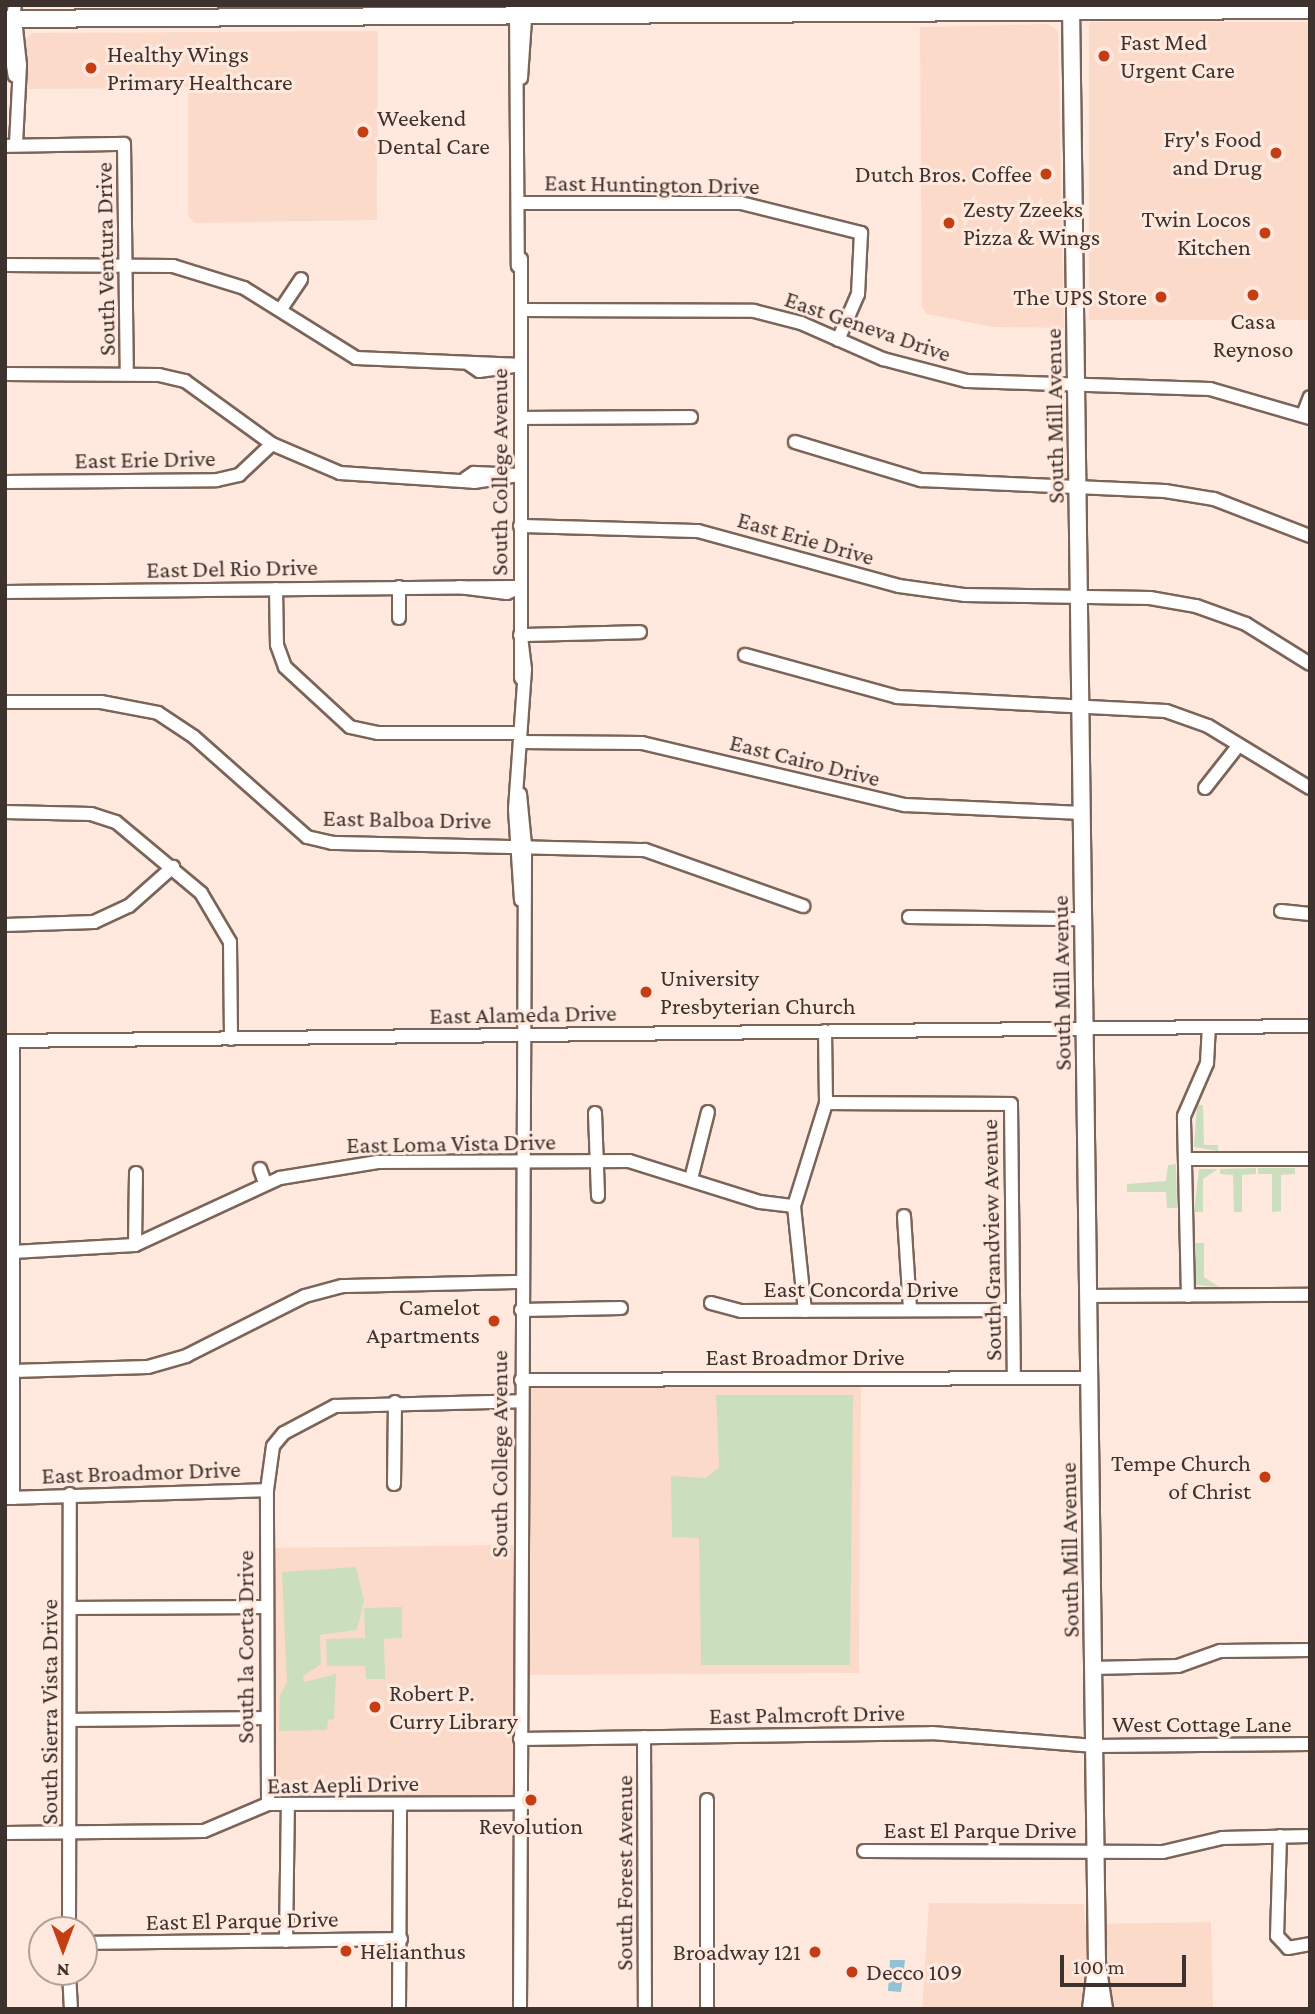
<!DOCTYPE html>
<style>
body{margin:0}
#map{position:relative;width:1315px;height:2014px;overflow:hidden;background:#ffe9de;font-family:"Crimson Pro",serif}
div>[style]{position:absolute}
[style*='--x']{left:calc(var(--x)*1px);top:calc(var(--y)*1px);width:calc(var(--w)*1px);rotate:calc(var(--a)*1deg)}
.built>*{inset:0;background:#fcdac9;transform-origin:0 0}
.green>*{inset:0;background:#cbdebe}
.water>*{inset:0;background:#93c1d5}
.roads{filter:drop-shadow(2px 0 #7b6458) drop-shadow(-2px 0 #7b6458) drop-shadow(0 2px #7b6458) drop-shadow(0 -2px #7b6458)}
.minor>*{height:12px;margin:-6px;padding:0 6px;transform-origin:6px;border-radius:6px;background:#fff}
.major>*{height:16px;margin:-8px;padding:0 8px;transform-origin:8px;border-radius:8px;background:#fff}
.dots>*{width:19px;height:19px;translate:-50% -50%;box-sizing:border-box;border:4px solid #ffe9de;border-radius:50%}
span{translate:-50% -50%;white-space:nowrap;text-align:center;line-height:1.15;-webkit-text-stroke:6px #ffe9de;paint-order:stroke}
.poi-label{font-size:24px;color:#3d322d}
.left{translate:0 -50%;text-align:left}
.right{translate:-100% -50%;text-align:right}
.street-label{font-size:24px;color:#3d322d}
.frame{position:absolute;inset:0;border:7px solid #3d322d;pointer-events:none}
.north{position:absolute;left:28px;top:1916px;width:70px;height:70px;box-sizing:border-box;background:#ffe9de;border:2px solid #b1a097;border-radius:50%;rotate:180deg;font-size:19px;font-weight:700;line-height:28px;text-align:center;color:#3d322d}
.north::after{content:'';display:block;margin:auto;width:24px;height:32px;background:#c53d12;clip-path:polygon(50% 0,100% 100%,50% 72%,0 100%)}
.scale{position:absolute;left:1060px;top:1955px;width:126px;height:32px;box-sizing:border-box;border:4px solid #3d322d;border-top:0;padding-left:9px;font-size:21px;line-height:24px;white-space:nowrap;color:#3d322d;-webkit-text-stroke:5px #ffe9de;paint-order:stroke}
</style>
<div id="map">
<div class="built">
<i style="left:1310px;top:22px;width:298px;height:221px;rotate:90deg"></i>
<i style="clip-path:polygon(1048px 24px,1058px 31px,1064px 328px,993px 327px,927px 314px,922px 307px,920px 27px)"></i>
<i style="clip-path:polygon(378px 31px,377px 220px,194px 223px,188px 215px,188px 88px,24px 89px,25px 40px,32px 33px)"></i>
<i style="clip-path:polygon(861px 1378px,859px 1673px,521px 1675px,520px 1803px,268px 1804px,266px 1548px,520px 1545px,521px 1380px)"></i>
<i style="clip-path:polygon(929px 1903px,1084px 1904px,1085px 1924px,1211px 1922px,1213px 2009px,922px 2009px)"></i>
</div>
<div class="green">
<i style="clip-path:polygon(1197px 1105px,1203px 1105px,1204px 1145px,1218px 1145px,1218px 1151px,1194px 1147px)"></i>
<i style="clip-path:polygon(1176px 1164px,1177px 1208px,1167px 1208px,1166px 1192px,1127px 1192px,1127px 1184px,1166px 1181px,1168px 1165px)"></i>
<i style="clip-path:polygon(1256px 1168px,1256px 1174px,1242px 1175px,1242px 1212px,1234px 1212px,1233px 1175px,1220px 1174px,1220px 1169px)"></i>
<i style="clip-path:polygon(1258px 1168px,1295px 1168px,1295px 1174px,1281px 1175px,1281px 1211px,1272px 1212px,1272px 1174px,1258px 1174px)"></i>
<i style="clip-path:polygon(1199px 1169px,1218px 1169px,1203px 1179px,1203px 1212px,1194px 1212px)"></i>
<i style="clip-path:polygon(1194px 1243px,1204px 1243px,1204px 1277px,1219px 1287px,1196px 1285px)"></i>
<i style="clip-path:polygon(716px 1395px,853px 1395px,850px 1665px,701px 1665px,699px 1538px,672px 1537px,671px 1476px,706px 1478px,719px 1467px)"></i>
<i style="clip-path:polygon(356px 1567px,364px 1600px,357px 1630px,320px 1635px,321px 1664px,303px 1676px,304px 1682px,336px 1674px,334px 1719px,328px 1720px,327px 1730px,279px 1731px,280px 1695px,287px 1682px,282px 1572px)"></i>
<i style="clip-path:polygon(402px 1607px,402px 1638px,384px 1639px,385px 1679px,366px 1679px,365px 1666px,327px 1666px,326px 1639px,365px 1638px,364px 1608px)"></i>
</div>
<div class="water">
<i style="clip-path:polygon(890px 1960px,905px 1960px,901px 1992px,888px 1991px)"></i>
</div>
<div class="roads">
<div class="minor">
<i style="--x:15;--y:5;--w:36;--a:100"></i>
<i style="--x:9;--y:40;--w:36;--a:81"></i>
<i style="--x:516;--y:5;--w:261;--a:89.6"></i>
<i style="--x:15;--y:19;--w:46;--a:83.8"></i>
<i style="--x:20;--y:65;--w:79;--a:92.9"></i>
<i style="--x:521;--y:78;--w:73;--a:-86.1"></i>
<i style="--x:5;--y:146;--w:119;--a:-1"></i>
<i style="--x:124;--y:144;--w:230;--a:89.3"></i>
<i style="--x:521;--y:203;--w:220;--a:0"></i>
<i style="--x:741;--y:203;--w:124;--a:14"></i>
<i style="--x:861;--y:233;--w:61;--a:92.8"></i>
<i style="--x:858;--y:294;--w:50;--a:113.5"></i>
<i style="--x:521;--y:259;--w:419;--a:90"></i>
<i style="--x:5;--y:265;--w:168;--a:0.3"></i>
<i style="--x:173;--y:266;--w:74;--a:17.2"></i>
<i style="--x:244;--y:288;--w:132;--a:32"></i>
<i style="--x:356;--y:358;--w:165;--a:2.4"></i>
<i style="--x:281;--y:309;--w:36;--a:-56"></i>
<i style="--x:521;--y:310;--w:233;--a:0.2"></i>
<i style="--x:754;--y:311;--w:49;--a:14.3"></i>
<i style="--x:801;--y:323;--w:90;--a:23.7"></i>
<i style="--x:883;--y:359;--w:87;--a:14.7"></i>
<i style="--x:967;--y:381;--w:243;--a:1.9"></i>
<i style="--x:1210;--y:389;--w:104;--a:16.2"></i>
<i style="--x:469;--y:364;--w:12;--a:35"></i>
<i style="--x:479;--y:371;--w:42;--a:-8.1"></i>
<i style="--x:5;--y:374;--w:154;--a:0.4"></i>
<i style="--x:159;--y:375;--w:27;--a:13"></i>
<i style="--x:185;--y:381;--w:107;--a:35.9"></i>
<i style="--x:272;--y:444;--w:74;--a:23.1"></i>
<i style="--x:340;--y:473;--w:134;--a:3.8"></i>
<i style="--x:474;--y:482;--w:47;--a:-8.7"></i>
<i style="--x:1303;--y:415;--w:19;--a:-69"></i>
<i style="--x:521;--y:418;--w:170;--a:-0.3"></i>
<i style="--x:795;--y:442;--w:132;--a:16.8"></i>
<i style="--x:921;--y:480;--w:244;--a:2.6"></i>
<i style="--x:1165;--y:491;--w:50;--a:9.3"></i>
<i style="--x:1214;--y:499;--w:103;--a:21.1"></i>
<i style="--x:465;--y:479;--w:11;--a:-34"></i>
<i style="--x:474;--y:473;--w:46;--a:2.5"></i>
<i style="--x:5;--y:482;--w:212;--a:-0.5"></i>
<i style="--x:217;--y:480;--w:23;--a:-13"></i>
<i style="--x:239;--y:475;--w:45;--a:-43.2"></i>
<i style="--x:520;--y:526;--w:178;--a:1.6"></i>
<i style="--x:698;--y:531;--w:208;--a:15.3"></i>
<i style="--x:899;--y:586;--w:67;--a:7.8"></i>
<i style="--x:965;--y:595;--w:185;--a:0.9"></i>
<i style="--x:1150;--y:598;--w:47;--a:9.9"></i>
<i style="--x:1196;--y:606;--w:53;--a:19.8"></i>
<i style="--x:1246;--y:624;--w:75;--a:32"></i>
<i style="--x:399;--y:587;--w:31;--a:90"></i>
<i style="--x:459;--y:587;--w:48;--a:7.1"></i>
<i style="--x:507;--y:593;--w:14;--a:-25"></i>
<i style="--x:276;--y:589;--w:56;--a:89"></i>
<i style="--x:277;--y:645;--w:23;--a:70"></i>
<i style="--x:285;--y:667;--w:88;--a:42.7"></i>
<i style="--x:350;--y:727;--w:29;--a:12"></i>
<i style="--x:378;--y:733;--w:142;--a:0"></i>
<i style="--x:5;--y:592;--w:515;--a:-0.56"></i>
<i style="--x:520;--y:635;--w:120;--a:-1.4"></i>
<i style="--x:745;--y:655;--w:158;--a:15.4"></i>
<i style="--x:897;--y:697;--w:269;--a:3"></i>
<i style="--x:1166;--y:711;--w:45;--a:19.7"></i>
<i style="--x:1208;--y:726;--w:119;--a:31.3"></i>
<i style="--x:5;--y:702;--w:96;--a:0"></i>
<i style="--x:101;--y:702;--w:58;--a:10.9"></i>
<i style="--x:158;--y:713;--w:43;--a:33.7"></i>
<i style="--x:194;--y:737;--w:151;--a:41.5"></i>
<i style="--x:307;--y:837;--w:26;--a:13"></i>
<i style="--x:332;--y:843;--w:313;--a:1.3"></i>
<i style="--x:645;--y:850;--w:168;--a:19.5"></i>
<i style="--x:520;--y:742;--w:122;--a:0.5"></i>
<i style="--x:642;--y:743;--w:270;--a:13.3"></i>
<i style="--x:905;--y:805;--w:177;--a:2.6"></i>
<i style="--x:1205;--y:788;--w:53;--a:-51.8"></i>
<i style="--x:5;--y:812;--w:86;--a:1.3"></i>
<i style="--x:91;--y:814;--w:26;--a:18"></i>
<i style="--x:116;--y:822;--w:111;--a:39.9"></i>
<i style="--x:201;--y:893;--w:57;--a:59.4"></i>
<i style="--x:230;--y:942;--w:97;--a:89.4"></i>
<i style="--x:521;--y:900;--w:91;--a:-93.8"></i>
<i style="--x:515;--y:809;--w:140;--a:-85.9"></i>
<i style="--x:525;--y:669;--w:31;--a:-97"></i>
<i style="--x:1281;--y:911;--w:29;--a:6"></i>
<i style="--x:909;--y:917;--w:174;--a:0.7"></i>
<i style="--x:5;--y:925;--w:89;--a:-1.9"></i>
<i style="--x:94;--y:922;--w:38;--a:-25"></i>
<i style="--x:129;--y:906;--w:59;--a:-41.6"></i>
<i style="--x:5;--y:1041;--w:1305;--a:-0.66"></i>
<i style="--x:13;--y:1041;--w:457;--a:90"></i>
<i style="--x:826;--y:1103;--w:185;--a:0.3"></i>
<i style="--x:1011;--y:1104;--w:272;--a:89.4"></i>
<i style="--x:595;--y:1113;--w:83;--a:87.9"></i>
<i style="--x:1185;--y:1159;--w:125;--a:0"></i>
<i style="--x:260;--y:1169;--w:15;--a:70"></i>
<i style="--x:691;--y:1179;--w:69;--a:-75.8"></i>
<i style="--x:904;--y:1216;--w:94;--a:86.3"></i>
<i style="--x:135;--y:1245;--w:72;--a:-89.2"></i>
<i style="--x:13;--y:1252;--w:122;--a:-3.3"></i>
<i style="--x:135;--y:1245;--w:160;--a:-24.8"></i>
<i style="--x:280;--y:1178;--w:99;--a:-9.3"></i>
<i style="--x:378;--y:1162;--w:251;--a:-0.2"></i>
<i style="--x:629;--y:1161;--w:137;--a:17.4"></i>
<i style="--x:760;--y:1202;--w:34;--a:7"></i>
<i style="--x:1088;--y:1296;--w:222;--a:-0.3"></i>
<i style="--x:1188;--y:1296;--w:180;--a:-91.3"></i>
<i style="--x:1184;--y:1116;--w:58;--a:-66.5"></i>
<i style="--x:1207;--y:1063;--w:36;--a:-87"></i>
<i style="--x:711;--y:1303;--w:31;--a:15"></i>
<i style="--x:741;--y:1311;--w:272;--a:-0.2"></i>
<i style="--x:521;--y:1310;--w:100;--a:-1.1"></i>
<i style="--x:805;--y:1311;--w:106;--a:-96"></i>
<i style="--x:794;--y:1206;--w:108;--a:-72.7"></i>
<i style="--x:826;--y:1103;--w:72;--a:-90.8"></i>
<i style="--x:13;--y:1371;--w:135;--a:-1.7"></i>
<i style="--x:148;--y:1367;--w:40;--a:-16"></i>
<i style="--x:186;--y:1356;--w:133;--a:-26.8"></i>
<i style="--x:305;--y:1296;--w:38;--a:-15"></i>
<i style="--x:342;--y:1286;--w:178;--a:-1.3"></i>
<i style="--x:521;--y:1380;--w:568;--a:-0.2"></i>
<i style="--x:394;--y:1484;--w:82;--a:-89.3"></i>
<i style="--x:5;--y:1498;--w:262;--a:-1.7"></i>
<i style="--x:70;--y:1608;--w:195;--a:-0.3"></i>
<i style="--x:1093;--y:1668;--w:85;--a:-1.3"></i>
<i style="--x:1178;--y:1666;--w:45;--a:-19.7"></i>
<i style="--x:1220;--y:1651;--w:90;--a:-0.6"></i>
<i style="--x:70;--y:1720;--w:195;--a:-0.6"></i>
<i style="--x:644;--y:1737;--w:272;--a:89.8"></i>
<i style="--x:520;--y:1739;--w:412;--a:-0.8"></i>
<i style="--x:932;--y:1733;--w:163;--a:4.6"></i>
<i style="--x:1094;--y:1746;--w:216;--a:-0.5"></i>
<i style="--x:268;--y:1804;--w:314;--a:-90.2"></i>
<i style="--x:267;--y:1490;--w:44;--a:-82.2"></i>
<i style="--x:273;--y:1446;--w:17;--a:-50"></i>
<i style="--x:284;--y:1433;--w:58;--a:-27.9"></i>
<i style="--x:335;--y:1406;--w:186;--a:-1.5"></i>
<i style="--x:5;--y:1833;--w:199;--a:-0.6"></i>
<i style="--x:204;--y:1831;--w:69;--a:-22.9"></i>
<i style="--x:268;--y:1804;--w:252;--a:-0.2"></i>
<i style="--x:1280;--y:1836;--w:100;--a:91.7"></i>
<i style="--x:1277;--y:1936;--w:16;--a:47"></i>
<i style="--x:1288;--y:1948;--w:22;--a:-10"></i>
<i style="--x:864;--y:1851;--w:299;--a:0.2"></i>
<i style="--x:1163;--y:1852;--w:61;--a:-13.3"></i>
<i style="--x:1222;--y:1838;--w:88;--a:-1.3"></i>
<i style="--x:69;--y:1930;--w:436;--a:-89.9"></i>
<i style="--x:286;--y:1941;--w:137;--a:-89.2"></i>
<i style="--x:84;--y:1943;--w:317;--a:-0.7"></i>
<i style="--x:69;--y:1972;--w:37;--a:87"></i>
<i style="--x:399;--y:2009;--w:205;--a:-89.7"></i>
<i style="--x:520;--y:2009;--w:1164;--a:-89.75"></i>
<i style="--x:525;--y:845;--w:51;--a:-95.6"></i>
<i style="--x:707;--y:2009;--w:209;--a:-90"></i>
</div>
<div class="major">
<i style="--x:1071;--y:5;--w:1955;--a:89.24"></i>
<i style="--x:1097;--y:1960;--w:49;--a:97"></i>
<i style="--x:5;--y:19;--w:1305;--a:-0.4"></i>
<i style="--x:1097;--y:1963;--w:47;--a:81.3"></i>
</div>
</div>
<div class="dots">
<i style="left:1104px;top:56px;background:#c53d12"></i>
<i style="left:91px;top:68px;background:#c53d12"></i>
<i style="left:363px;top:132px;background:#c53d12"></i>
<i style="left:1276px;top:153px;background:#c53d12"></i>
<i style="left:1046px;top:174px;background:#c53d12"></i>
<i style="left:949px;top:223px;background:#c53d12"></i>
<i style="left:1265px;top:233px;background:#c53d12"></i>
<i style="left:1253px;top:295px;background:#c53d12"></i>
<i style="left:1161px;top:297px;background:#c53d12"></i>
<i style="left:646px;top:992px;background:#c53d12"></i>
<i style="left:494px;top:1321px;background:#c53d12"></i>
<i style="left:1265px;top:1477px;background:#c53d12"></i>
<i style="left:375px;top:1707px;background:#c53d12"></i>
<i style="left:531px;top:1800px;background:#c53d12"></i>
<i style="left:346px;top:1951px;background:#c53d12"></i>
<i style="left:815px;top:1952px;background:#c53d12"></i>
<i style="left:852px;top:1972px;background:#c53d12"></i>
</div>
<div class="poi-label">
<span class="left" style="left:1120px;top:56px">Fast Med<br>Urgent Care</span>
<span class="left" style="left:107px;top:68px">Healthy Wings<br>Primary Healthcare</span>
<span class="left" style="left:377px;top:132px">Weekend<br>Dental Care</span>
<span class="right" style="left:1262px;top:153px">Fry's Food<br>and Drug</span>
<span class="right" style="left:1032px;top:174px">Dutch Bros. Coffee</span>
<span class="left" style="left:963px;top:223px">Zesty Zzeeks<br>Pizza &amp; Wings</span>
<span class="right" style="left:1251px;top:233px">Twin Locos<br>Kitchen</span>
<span class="right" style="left:1147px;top:297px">The UPS Store</span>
<span style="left:1253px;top:335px">Casa<br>Reynoso</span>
<span class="left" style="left:660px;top:992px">University<br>Presbyterian Church</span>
<span class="right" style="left:480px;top:1321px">Camelot<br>Apartments</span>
<span class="right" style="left:1251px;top:1477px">Tempe Church<br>of Christ</span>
<span class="left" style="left:389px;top:1707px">Robert P.<br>Curry Library</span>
<span style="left:531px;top:1826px">Revolution</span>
<span class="left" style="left:360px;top:1951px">Helianthus</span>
<span class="right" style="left:801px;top:1952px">Broadway 121</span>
<span class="left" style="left:866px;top:1972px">Decco 109</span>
</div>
<div class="street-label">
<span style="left:652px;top:184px;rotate:1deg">East Huntington Drive</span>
<span style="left:105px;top:259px;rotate:-91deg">South Ventura Drive</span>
<span style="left:868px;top:326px;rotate:19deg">East Geneva Drive</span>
<span style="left:1054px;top:416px;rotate:-91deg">South Mill Avenue</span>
<span style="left:145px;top:459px;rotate:-1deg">East Erie Drive</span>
<span style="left:499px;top:472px;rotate:-90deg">South College Avenue</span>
<span style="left:806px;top:538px;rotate:16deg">East Erie Drive</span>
<span style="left:232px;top:568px;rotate:-1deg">East Del Rio Drive</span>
<span style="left:805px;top:760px;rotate:14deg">East Cairo Drive</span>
<span style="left:407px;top:819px;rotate:1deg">East Balboa Drive</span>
<span style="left:1061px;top:983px;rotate:-91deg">South Mill Avenue</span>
<span style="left:523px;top:1014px;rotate:-1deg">East Alameda Drive</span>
<span style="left:451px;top:1143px;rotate:-1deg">East Loma Vista Drive</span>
<span style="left:991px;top:1240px;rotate:-91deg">South Grandview Avenue</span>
<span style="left:861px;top:1289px">East Concorda Drive</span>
<span style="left:805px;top:1357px">East Broadmor Drive</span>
<span style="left:499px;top:1454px;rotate:-90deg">South College Avenue</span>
<span style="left:141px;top:1472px;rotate:-2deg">East Broadmor Drive</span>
<span style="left:1069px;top:1550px;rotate:-91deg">South Mill Avenue</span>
<span style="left:245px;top:1647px;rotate:-90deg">South la Corta Drive</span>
<span style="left:49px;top:1712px;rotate:-90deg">South Sierra Vista Drive</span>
<span style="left:807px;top:1714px;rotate:-1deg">East Palmcroft Drive</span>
<span style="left:1202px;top:1724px">West Cottage Lane</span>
<span style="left:343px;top:1784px;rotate:-1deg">East Aepli Drive</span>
<span style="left:980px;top:1830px">East El Parque Drive</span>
<span style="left:624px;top:1873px;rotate:-90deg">South Forest Avenue</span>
<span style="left:242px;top:1920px;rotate:-1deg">East El Parque Drive</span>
</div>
<div class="frame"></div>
<div class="north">N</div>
<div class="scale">100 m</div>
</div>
